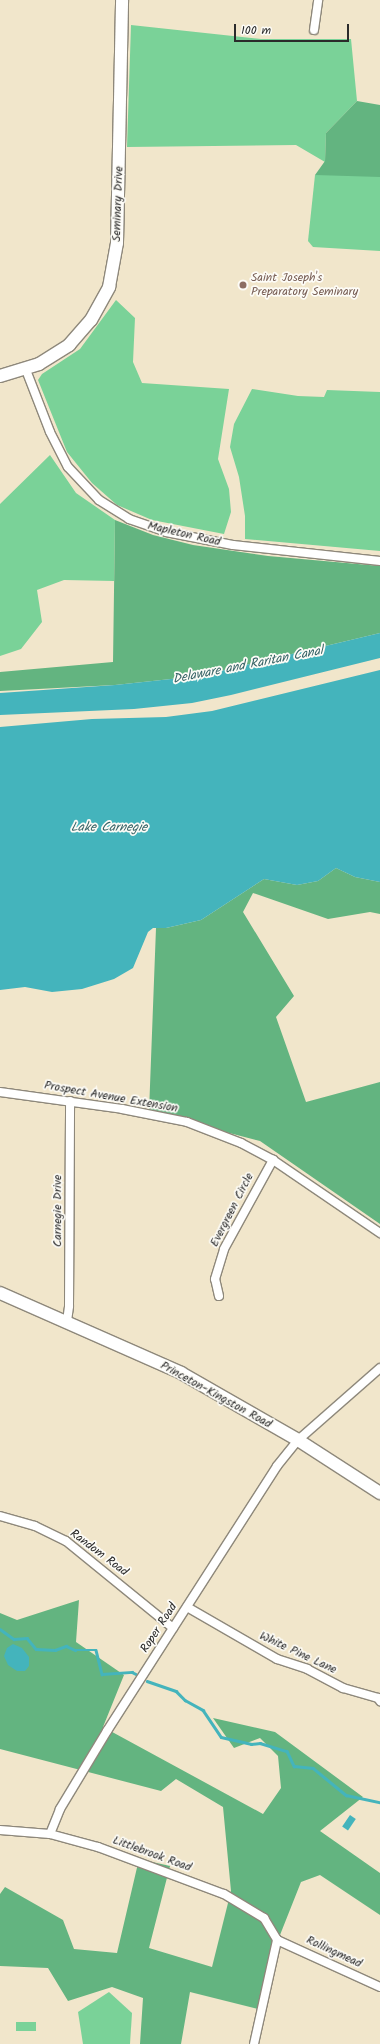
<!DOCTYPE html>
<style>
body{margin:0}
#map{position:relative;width:380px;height:2044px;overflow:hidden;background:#f1e6cb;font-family:Kalam,sans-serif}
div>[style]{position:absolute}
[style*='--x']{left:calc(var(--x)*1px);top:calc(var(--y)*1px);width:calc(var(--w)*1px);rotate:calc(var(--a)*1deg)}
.green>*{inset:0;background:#7ad298;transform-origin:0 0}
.forest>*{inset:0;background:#63b480}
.water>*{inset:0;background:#44b4bc;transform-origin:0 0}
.stream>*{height:2.5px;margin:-1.25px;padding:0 1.25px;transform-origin:1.25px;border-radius:1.25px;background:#44b4bc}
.roads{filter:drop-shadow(1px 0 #8e887b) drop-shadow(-1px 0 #8e887b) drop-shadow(0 1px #8e887b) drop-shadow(0 -1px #8e887b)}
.street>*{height:8px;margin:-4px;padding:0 4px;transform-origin:4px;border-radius:4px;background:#fff}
.secondary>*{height:12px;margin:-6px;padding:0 6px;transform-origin:6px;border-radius:6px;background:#fff}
.dots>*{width:11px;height:11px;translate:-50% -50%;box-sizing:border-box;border:2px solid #fdfcf7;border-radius:50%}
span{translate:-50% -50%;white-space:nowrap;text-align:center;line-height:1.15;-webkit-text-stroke:3.5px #fdfcf7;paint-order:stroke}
.street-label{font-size:12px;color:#2b2b2b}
.education-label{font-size:12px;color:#785e54}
.left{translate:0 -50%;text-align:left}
.water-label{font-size:13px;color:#356265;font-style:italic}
.scale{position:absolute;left:234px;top:24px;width:115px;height:18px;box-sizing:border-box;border:2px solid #2b2b2b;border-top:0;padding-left:5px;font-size:12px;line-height:14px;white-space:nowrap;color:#2b2b2b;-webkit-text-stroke:3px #fdfcf7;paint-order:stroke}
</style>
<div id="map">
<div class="green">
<i style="clip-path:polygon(131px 25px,261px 39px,351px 39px,357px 101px,326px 133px,325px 162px,296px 145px,127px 147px)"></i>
<i style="clip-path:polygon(380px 171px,380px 251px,313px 247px,308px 241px,315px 175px)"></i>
<i style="clip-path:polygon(116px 300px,135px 318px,133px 362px,142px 383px,229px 389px,218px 459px,229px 489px,231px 512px,224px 534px,152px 520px,117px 505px,92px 483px,67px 452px,38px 380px,42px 374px,80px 349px)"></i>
<i style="clip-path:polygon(252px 389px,298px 396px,324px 397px,327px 390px,380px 392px,380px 551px,245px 539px,245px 516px,239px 477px,230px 447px,234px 424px)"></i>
<i style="clip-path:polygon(50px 455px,76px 493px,115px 520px,114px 581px,64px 580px,37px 590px,42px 622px,21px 649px,0 656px,0 504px)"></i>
<i style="clip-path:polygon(109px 1992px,132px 2013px,130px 2044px,83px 2044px,78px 2012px)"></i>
<i style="left:36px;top:2022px;width:9px;height:20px;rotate:90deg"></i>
</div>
<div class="forest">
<i style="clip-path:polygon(357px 101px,380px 105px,380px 177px,315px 175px,325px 161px,326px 133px)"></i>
<i style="clip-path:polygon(115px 520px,153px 535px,193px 545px,268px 556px,380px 566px,380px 633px,199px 676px,115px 685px,0 691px,0 672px,113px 662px)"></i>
<i style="clip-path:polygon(336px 868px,355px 877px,380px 882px,380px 914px,370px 912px,328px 919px,253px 893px,243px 912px,294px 996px,276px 1017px,306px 1102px,380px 1082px,380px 1224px,260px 1141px,149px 1112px,156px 928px,166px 928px,201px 920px,264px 879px,297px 885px,318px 881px)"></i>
<i style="clip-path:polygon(79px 1600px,76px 1642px,124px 1675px,103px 1727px,263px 1814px,281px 1788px,278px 1756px,260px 1738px,234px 1748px,213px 1718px,275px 1732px,363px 1797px,320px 1831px,380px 1873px,380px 1915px,320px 1875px,301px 1882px,280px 1935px,262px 2010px,190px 1992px,181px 2044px,140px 2044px,143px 1998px,112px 1987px,68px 2001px,48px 1968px,0 1966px,0 1894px,5px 1887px,63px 1920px,74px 1949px,117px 1953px,139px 1859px,170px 1866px,149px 1948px,212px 1967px,231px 1891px,223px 1807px,176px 1779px,161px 1791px,0 1749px,0 1613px,17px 1620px)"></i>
</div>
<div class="water">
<i style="clip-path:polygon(380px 633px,380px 658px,231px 695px,192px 703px,134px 709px,0 715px,0 693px,115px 685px,199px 676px)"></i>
<i style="clip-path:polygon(380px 670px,380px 882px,355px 877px,336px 868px,318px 881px,297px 885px,264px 879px,201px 920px,166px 928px,153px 928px,148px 932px,133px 968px,114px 979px,82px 989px,52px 992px,25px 987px,0 990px,0 727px,92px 719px,166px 717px,212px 711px)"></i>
<i style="clip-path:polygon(13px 1644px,22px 1648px,29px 1657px,29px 1666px,25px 1671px,17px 1671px,8px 1665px,4px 1656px,7px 1648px)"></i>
<i style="left:350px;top:1815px;width:7px;height:14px;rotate:34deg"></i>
</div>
<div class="stream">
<i style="--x:0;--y:1629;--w:17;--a:36"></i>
<i style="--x:14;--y:1639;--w:13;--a:-4"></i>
<i style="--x:27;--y:1638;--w:14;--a:51"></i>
<i style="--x:36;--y:1649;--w:19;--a:3"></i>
<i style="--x:55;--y:1650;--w:12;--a:-20"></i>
<i style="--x:66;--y:1646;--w:10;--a:24"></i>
<i style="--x:75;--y:1650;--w:21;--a:0"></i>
<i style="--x:96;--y:1650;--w:25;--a:76"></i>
<i style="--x:102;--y:1674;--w:30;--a:-4"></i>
<i style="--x:132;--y:1672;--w:4;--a:27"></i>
<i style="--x:147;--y:1681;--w:31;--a:19"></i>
<i style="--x:176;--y:1691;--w:13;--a:45"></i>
<i style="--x:185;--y:1700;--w:21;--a:29"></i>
<i style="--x:203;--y:1710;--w:32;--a:56"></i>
<i style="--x:221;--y:1737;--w:31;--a:13"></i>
<i style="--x:251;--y:1744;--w:9;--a:-6"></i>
<i style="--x:260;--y:1743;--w:28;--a:17"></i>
<i style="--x:287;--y:1751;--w:17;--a:65"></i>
<i style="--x:294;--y:1766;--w:19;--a:6"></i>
<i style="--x:313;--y:1768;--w:43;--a:39.3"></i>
<i style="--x:346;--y:1795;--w:35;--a:12"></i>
</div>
<div class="roads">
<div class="street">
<i style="--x:314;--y:30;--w:30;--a:-82"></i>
<i style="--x:26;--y:370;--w:66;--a:68.8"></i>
<i style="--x:50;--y:432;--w:39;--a:63"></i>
<i style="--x:68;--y:467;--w:45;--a:46.8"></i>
<i style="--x:99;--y:500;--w:36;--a:32"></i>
<i style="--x:129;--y:519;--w:39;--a:19"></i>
<i style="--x:166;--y:532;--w:68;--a:11"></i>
<i style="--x:233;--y:545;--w:148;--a:6.2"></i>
<i style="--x:0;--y:1092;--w:123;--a:7.9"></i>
<i style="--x:122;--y:1109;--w:66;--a:11.3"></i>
<i style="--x:187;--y:1122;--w:58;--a:21.3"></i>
<i style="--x:241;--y:1143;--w:36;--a:28"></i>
<i style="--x:273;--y:1160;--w:130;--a:34.3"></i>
<i style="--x:219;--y:1296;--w:17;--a:-103"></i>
<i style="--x:215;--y:1279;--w:31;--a:-73"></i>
<i style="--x:224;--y:1249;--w:102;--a:-61.2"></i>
<i style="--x:67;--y:1321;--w:15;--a:-82"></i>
<i style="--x:69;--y:1306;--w:205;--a:-89.7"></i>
<i style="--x:0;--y:1516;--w:36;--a:16"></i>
<i style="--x:35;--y:1526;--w:34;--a:26"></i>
<i style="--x:66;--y:1541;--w:138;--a:39.1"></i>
<i style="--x:187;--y:1607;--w:104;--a:30"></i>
<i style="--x:277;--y:1659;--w:32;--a:18"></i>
<i style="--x:307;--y:1669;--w:41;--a:27.8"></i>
<i style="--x:343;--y:1688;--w:36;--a:16"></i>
<i style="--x:378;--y:1698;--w:4;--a:56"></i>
<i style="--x:0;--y:1830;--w:50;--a:4.6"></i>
<i style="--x:50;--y:1834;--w:50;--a:15.2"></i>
<i style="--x:98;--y:1847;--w:134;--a:20.5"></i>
<i style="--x:224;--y:1894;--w:47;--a:31"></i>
<i style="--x:264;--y:1918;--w:26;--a:59"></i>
<i style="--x:50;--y:1834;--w:27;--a:-68"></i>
<i style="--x:60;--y:1809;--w:91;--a:-58.9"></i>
<i style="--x:107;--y:1731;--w:315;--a:-57.3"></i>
<i style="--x:277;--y:1466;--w:33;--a:-51"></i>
<i style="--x:298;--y:1440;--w:109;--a:-41.3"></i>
<i style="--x:277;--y:1940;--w:113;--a:24.5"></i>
<i style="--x:254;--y:2044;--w:107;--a:-77.5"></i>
</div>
<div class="secondary">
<i style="--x:0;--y:376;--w:41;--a:-17.1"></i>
<i style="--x:39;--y:364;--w:36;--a:-32"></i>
<i style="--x:69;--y:345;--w:33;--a:-49"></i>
<i style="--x:91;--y:320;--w:38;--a:-61"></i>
<i style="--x:109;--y:287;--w:45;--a:-79.7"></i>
<i style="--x:117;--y:243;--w:243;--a:-88.8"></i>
<i style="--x:0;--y:1293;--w:198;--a:23.8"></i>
<i style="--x:181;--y:1373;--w:135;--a:29.8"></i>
<i style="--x:298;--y:1440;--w:98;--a:32.9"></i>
</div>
</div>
<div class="dots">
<i style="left:243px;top:285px;background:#8d6e63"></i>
</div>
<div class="street-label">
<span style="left:118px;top:204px;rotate:-88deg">Seminary Drive</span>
<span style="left:184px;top:534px;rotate:13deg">Mapleton Road</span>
<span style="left:111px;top:1097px;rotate:10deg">Prospect Avenue Extension</span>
<span style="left:232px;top:1210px;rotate:-63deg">Evergreen Circle</span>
<span style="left:58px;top:1211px;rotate:-90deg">Carnegie Drive</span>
<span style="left:216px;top:1395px;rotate:29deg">Princeton-Kingston Road</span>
<span style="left:99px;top:1553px;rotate:37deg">Random Road</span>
<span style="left:159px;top:1628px;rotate:-57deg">Roper Road</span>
<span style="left:298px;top:1653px;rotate:25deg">White Pine Lane</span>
<span style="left:152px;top:1854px;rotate:20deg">Littlebrook Road</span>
<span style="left:334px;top:1952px;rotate:25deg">Rollingmead</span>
</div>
<div class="education-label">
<span class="left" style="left:251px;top:285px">Saint Joseph's<br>Preparatory Seminary</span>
</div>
<div class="water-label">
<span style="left:248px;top:666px;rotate:-11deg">Delaware and Raritan Canal</span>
<span style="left:109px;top:828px">Lake Carnegie</span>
</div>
<div class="scale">100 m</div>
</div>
